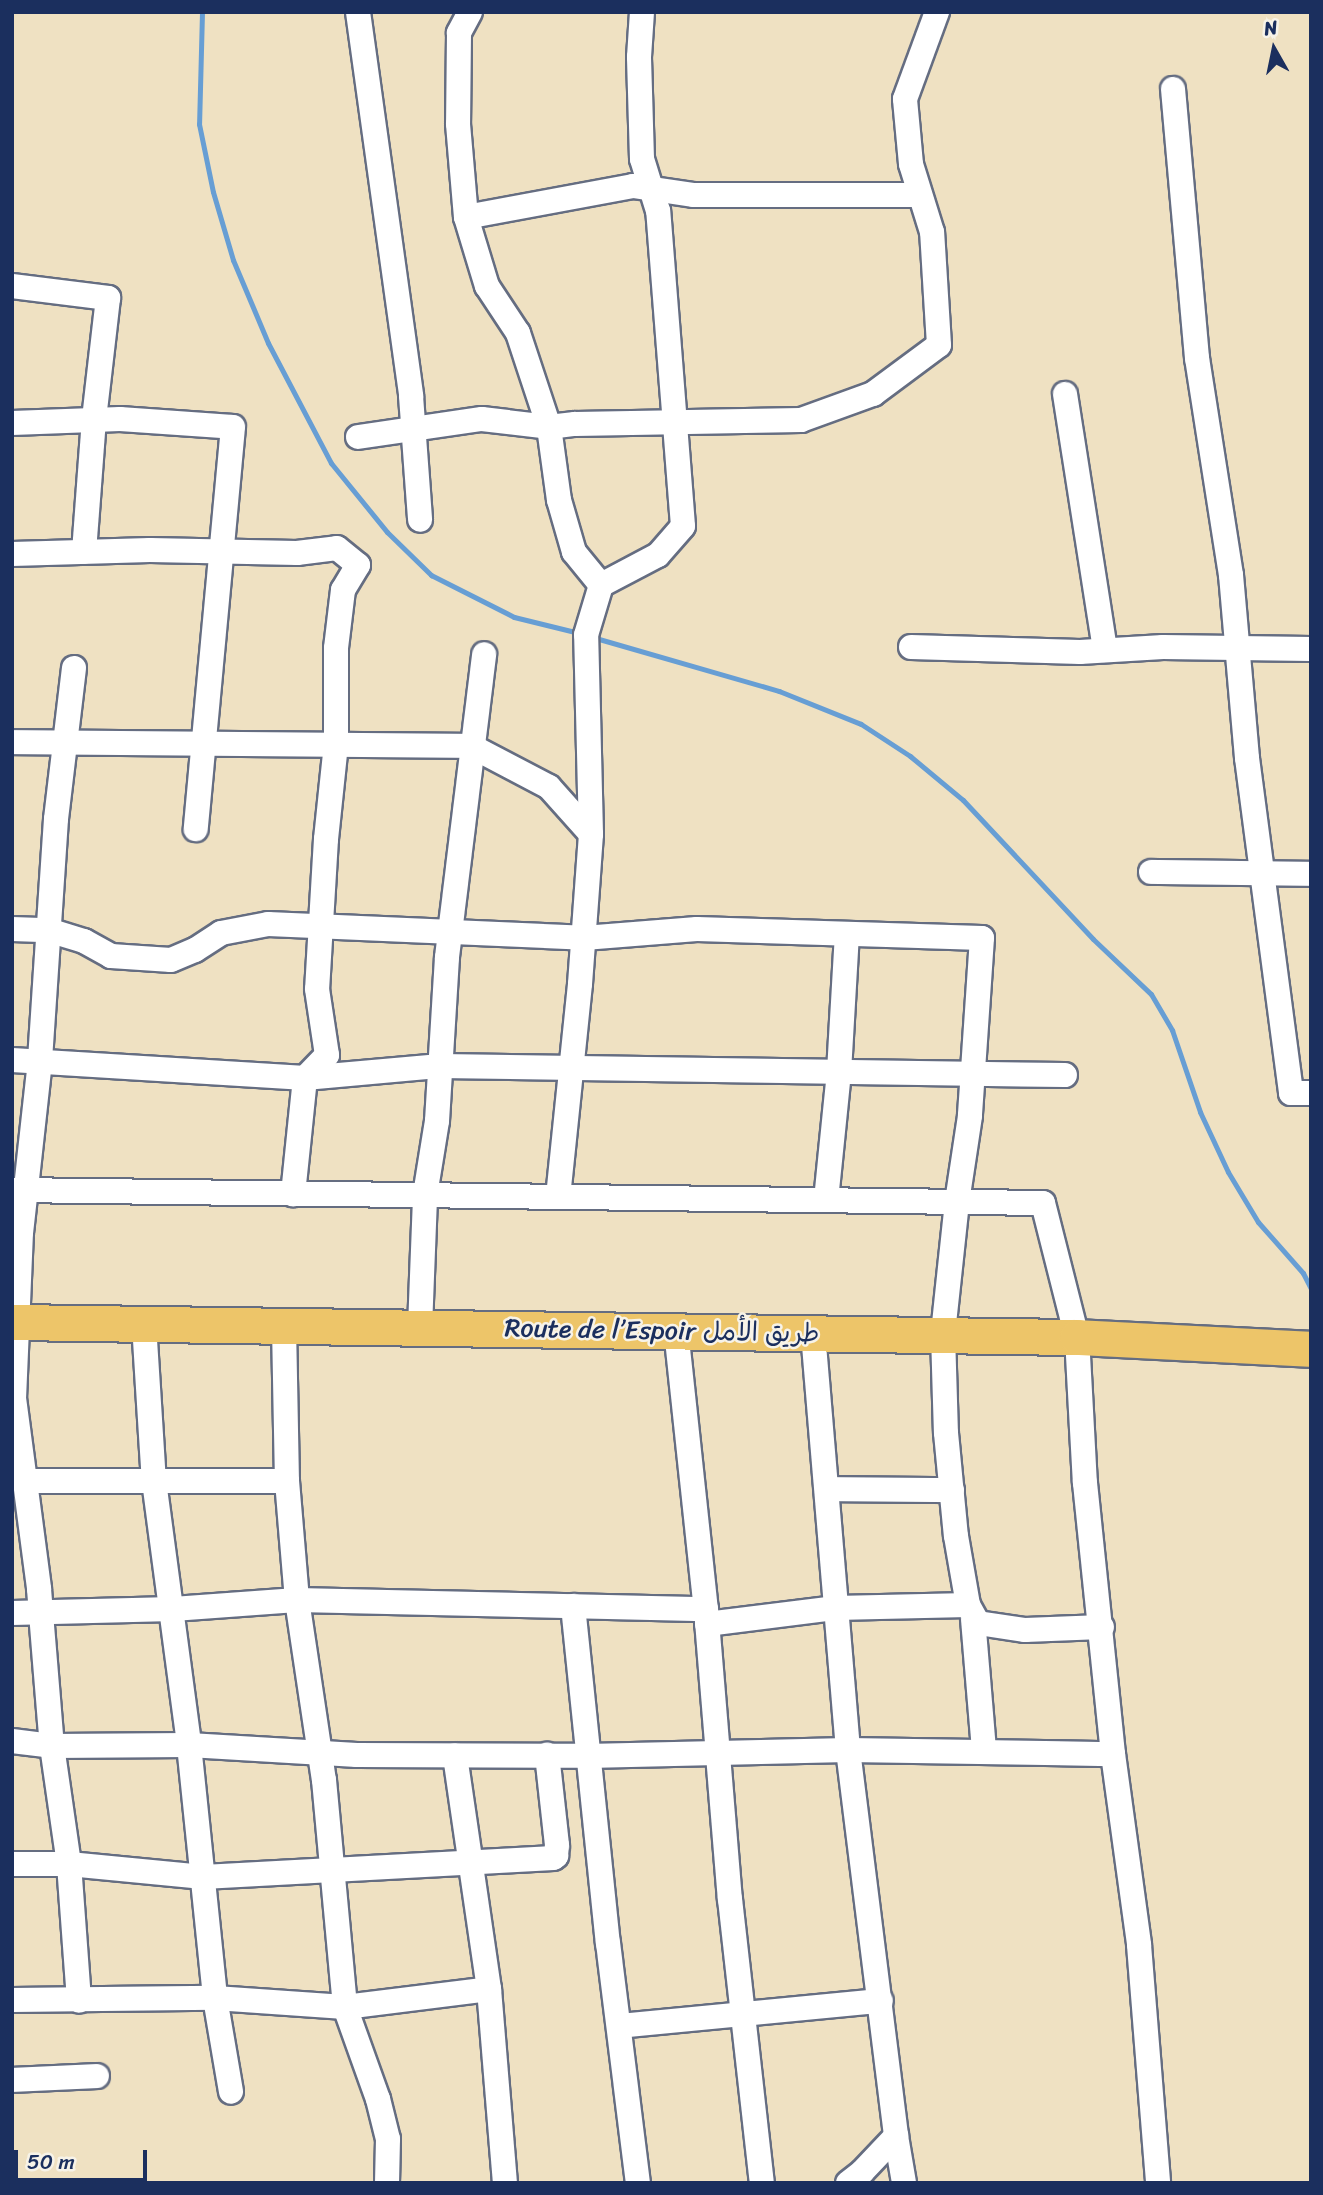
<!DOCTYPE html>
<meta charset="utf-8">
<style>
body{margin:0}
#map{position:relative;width:1323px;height:2195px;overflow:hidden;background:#efe1c2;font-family:Sriracha,"Playpen Sans Arabic",sans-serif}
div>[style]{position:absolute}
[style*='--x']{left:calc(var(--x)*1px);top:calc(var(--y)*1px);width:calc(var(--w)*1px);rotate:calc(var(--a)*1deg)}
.stream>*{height:5px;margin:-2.5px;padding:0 2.5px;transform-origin:2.5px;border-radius:2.5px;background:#679ed4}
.roads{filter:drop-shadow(2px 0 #656d81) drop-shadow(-2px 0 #656d81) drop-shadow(0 2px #656d81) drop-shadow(0 -2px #656d81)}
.minor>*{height:24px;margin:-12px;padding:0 12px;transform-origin:12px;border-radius:12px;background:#fff}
.highway>*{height:35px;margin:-17.5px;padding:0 17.5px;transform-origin:17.5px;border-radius:17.5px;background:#edc569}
span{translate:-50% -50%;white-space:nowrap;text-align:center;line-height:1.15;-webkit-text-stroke:5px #f7f3e8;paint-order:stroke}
.street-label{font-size:26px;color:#1b2f5e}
.frame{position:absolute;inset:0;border:14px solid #1b2f5e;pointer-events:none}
.north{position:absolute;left:1239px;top:14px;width:70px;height:70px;-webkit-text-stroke:5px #f7f3e8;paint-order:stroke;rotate:351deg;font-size:19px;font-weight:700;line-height:28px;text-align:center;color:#1b2f5e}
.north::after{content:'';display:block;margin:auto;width:24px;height:32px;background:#1b2f5e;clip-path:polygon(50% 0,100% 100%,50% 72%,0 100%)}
.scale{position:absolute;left:14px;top:2150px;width:133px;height:32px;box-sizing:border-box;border:4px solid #1b2f5e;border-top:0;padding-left:9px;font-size:21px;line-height:24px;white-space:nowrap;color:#1b2f5e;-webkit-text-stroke:5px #f7f3e8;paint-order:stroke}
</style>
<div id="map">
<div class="stream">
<i style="--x:202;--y:12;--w:112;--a:91.5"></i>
<i style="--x:199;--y:124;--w:69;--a:78.4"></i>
<i style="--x:213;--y:192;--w:71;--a:73.6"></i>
<i style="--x:233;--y:260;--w:90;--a:67.1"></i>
<i style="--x:268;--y:343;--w:136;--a:62.3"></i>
<i style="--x:331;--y:463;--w:89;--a:50.9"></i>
<i style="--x:387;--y:532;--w:62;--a:44.3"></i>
<i style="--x:431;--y:575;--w:93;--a:26.8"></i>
<i style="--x:514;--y:617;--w:67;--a:13.8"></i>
<i style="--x:592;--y:637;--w:195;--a:16.1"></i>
<i style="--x:779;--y:691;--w:88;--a:21.9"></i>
<i style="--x:861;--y:724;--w:59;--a:33.1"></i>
<i style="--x:910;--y:756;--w:69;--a:39.7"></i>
<i style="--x:963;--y:800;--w:190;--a:46.9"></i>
<i style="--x:1093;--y:939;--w:80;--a:43.5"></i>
<i style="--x:1151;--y:994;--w:42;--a:59.7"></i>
<i style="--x:1172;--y:1030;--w:87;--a:71.1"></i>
<i style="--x:1200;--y:1112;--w:66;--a:65"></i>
<i style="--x:1228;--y:1172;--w:58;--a:59"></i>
<i style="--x:1258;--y:1222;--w:68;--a:48.6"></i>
<i style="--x:1303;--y:1273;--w:18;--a:63"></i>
</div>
<div class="roads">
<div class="minor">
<i style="--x:358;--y:12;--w:388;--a:82.1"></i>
<i style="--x:411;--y:396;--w:124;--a:85.8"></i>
<i style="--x:470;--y:12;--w:24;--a:118"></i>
<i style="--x:459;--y:33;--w:91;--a:90.6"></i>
<i style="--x:458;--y:124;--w:93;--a:85.1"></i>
<i style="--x:466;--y:217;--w:72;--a:73.1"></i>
<i style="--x:487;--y:286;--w:56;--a:56.6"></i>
<i style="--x:518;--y:333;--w:99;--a:71.7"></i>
<i style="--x:549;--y:427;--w:74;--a:82.2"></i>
<i style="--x:559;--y:500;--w:54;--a:73.9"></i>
<i style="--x:574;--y:552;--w:43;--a:50.7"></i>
<i style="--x:1173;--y:89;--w:270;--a:84.9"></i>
<i style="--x:1197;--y:358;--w:220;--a:81.1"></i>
<i style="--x:1231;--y:575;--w:184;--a:85"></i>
<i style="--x:1247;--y:758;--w:338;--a:82.5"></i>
<i style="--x:1291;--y:1093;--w:20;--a:0"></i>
<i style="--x:466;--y:217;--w:170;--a:-10.5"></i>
<i style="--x:633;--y:186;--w:62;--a:8.4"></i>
<i style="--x:694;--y:195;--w:226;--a:0"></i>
<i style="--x:12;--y:286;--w:97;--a:7.1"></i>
<i style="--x:108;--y:298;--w:122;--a:96.6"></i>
<i style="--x:94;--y:419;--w:133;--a:94.3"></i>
<i style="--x:1065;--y:394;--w:259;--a:81.1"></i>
<i style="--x:12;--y:423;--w:108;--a:-2.1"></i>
<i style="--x:120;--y:419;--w:113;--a:4"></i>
<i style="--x:233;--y:427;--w:404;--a:95.3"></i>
<i style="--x:358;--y:437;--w:125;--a:-8.3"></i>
<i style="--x:482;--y:419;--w:67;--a:6.8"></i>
<i style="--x:549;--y:427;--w:26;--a:-7"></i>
<i style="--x:575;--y:424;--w:226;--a:-1"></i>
<i style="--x:801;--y:420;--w:77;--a:-19.9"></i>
<i style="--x:873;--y:394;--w:82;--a:-36.6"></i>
<i style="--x:939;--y:345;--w:113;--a:-93.5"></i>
<i style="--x:932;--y:232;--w:71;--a:-107.2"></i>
<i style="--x:911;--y:164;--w:65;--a:-95.3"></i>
<i style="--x:905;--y:99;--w:93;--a:-69.8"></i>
<i style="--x:12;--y:554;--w:138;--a:-1.7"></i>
<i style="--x:150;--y:550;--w:147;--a:1.2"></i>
<i style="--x:297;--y:553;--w:40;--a:-7.1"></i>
<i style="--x:337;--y:548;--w:27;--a:39"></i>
<i style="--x:358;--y:565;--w:29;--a:121"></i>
<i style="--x:343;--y:590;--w:58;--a:96.9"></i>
<i style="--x:336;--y:648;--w:96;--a:90"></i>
<i style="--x:336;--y:744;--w:96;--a:96"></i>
<i style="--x:326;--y:839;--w:150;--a:93.4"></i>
<i style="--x:317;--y:989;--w:67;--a:81.4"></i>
<i style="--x:327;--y:1055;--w:32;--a:134"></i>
<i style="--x:305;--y:1078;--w:117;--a:95.9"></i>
<i style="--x:911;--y:647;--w:169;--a:1.7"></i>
<i style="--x:1080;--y:652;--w:83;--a:-3.4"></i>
<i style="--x:1163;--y:647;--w:148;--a:0.8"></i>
<i style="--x:74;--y:668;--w:152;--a:96.8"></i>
<i style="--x:56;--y:819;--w:243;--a:93.8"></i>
<i style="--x:40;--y:1061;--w:172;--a:96.3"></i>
<i style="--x:21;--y:1232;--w:166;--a:92.4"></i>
<i style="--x:14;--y:1398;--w:193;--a:82.5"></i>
<i style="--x:39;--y:1589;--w:158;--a:85.3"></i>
<i style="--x:52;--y:1746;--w:119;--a:81.8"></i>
<i style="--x:69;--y:1864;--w:137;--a:85.8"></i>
<i style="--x:12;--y:742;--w:459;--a:0.5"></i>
<i style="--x:471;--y:746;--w:88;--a:27.7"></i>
<i style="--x:549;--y:787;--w:63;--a:48.2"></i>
<i style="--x:1151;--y:872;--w:160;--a:0.7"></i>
<i style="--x:12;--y:929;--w:36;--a:2"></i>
<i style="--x:48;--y:930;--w:38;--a:17"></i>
<i style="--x:84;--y:941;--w:31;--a:29"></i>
<i style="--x:111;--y:956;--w:60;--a:3.8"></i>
<i style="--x:171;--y:960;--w:26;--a:-23"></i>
<i style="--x:195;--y:950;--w:31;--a:-33"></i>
<i style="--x:221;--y:933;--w:48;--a:-10.8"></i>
<i style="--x:268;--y:924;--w:316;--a:2.5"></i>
<i style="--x:584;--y:938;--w:113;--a:-4.6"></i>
<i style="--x:697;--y:929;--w:285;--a:1.8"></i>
<i style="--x:982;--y:938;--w:178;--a:93.9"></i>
<i style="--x:970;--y:1116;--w:87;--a:98.6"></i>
<i style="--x:957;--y:1202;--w:133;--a:96.1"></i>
<i style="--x:943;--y:1334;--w:99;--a:88.3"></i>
<i style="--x:946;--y:1433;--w:103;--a:84.5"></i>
<i style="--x:956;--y:1536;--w:70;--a:80.1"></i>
<i style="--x:968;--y:1605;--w:21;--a:61"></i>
<i style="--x:978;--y:1623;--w:48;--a:8.5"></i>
<i style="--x:1025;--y:1630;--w:77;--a:-2.2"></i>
<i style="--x:12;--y:1060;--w:294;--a:3.5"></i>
<i style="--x:305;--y:1078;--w:136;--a:-5.1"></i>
<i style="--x:440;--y:1066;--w:625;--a:0.83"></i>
<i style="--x:12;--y:1190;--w:1031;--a:0.72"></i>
<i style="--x:1043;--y:1203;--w:138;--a:75.8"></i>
<i style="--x:1077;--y:1337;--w:146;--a:86.9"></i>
<i style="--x:1085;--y:1483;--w:272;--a:84.1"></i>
<i style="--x:1113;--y:1754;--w:193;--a:82.2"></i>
<i style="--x:1139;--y:1945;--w:239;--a:85.4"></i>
<i style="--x:558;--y:1197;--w:214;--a:-84.1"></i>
<i style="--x:580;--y:984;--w:150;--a:-85.8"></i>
<i style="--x:591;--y:834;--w:199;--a:-91.4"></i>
<i style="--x:586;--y:635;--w:52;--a:-73.3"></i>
<i style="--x:601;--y:585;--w:64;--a:-27.8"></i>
<i style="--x:658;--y:555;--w:38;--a:-49"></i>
<i style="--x:683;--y:526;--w:316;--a:-94.5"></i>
<i style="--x:658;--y:211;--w:54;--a:-107.1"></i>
<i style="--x:642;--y:159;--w:102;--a:-91.7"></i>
<i style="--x:639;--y:57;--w:45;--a:-86.2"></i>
<i style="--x:826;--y:1200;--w:129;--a:-84.2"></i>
<i style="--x:839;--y:1072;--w:138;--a:-86.7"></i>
<i style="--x:144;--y:1324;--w:157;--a:86.4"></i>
<i style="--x:154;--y:1481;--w:266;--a:82.4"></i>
<i style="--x:189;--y:1745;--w:254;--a:84.1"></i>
<i style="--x:215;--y:1998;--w:95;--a:80.3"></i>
<i style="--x:284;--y:1326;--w:155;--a:88.9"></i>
<i style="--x:287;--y:1481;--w:119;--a:85.2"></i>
<i style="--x:297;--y:1600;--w:182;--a:81.5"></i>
<i style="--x:324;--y:1780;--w:228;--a:84.7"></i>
<i style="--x:345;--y:2007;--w:98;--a:70.3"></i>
<i style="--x:378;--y:2099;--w:41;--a:76"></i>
<i style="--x:388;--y:2139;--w:44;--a:91.3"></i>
<i style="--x:420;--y:1328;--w:133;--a:-87.8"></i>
<i style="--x:425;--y:1195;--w:75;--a:-80.8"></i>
<i style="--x:437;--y:1121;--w:164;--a:-86.5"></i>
<i style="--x:447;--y:957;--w:305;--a:-83"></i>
<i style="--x:676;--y:1330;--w:281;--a:83.9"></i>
<i style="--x:706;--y:1609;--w:291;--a:85.3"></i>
<i style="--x:730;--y:1899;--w:286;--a:83.6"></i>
<i style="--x:813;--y:1333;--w:418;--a:85.2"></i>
<i style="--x:848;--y:1750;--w:389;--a:82.9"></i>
<i style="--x:896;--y:2136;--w:48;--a:80.3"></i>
<i style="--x:27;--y:1481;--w:260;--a:0"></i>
<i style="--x:827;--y:1489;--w:125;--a:0.5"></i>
<i style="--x:573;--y:1606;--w:339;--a:84.1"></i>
<i style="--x:608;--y:1943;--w:242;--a:82.9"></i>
<i style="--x:12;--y:1613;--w:161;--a:-1.4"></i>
<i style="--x:173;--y:1609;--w:124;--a:-4.2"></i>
<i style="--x:297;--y:1600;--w:409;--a:1.3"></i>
<i style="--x:973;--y:1619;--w:131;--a:85.2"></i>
<i style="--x:707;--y:1624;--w:130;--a:-7.1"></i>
<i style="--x:836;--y:1608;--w:132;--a:-1.3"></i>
<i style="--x:12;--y:1741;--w:40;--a:7.1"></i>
<i style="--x:52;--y:1746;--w:137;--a:-0.4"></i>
<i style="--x:189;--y:1745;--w:168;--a:3.4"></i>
<i style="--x:357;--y:1755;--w:230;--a:0.2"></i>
<i style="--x:587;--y:1756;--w:261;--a:-1.3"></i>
<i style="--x:848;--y:1750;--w:265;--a:0.9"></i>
<i style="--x:12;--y:1864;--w:57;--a:0"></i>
<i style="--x:69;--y:1864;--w:135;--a:5.5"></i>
<i style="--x:203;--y:1877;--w:351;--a:-3.1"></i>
<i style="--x:553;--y:1858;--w:4;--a:-34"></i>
<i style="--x:556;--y:1856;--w:11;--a:-85"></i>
<i style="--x:557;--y:1845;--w:91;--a:-96.3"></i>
<i style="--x:489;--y:1989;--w:195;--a:85.3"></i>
<i style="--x:12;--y:2000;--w:203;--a:-0.6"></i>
<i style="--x:215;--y:1998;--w:130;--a:4"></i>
<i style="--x:345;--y:2007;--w:145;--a:-7.1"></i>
<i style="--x:489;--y:1989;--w:236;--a:-98.3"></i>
<i style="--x:619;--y:2026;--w:263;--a:-5.5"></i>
<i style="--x:12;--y:2080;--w:85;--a:-2.7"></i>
<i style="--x:848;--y:2183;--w:18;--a:-38"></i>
<i style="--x:862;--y:2172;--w:50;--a:-46.6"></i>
</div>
<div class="highway">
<i style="--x:12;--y:1322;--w:1065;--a:0.81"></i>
<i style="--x:1077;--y:1337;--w:234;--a:2.9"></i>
</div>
</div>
<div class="street-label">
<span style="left:662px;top:1331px;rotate:1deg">Route de l’Espoir طريق الأمل</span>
</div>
<div class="frame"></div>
<div class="north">N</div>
<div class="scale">50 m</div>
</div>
